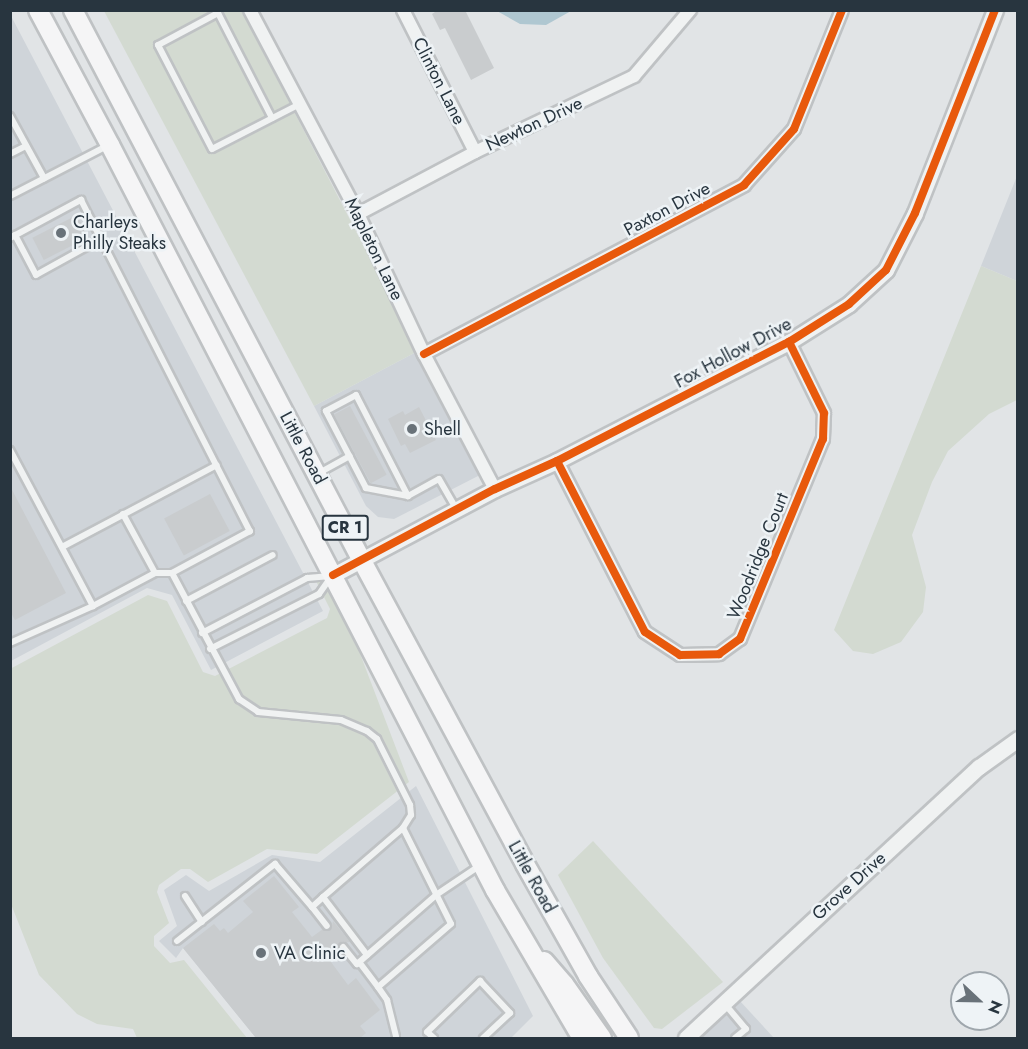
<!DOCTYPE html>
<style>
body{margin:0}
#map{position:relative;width:1028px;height:1049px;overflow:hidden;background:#e1e4e6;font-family:Jost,sans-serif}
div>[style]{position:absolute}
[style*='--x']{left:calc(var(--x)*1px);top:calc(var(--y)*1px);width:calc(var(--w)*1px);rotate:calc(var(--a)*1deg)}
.built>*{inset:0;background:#cfd4d9}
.green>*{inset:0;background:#d3dad1}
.water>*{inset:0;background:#afc7d1}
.building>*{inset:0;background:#c9ccce;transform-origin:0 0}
.roads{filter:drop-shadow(2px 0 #bfc2c4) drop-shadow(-2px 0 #bfc2c4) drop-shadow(0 2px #bfc2c4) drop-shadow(0 -2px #bfc2c4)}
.service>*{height:6px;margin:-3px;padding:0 3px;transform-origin:3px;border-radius:3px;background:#f0f2f2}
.minor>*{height:12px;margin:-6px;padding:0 6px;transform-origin:6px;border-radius:6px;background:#f0f2f2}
.tertiary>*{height:15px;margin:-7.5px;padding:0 7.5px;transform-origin:7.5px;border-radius:7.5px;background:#f0f2f2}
.primary>*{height:18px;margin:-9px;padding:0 9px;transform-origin:9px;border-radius:9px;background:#f5f5f6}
.cycleway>*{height:8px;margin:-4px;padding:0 4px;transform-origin:4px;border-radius:4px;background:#e8590c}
.dots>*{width:16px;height:16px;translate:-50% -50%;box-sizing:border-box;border:3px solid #eef3f6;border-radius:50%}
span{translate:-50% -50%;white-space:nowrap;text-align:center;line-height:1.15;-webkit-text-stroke:5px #eef3f6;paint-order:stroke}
.shield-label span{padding:2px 4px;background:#eef3f6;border:2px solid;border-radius:4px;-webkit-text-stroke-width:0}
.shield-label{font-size:16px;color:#28353f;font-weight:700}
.street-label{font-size:18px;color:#28353f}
.poi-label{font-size:18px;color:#28353f}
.left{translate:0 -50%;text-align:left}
.frame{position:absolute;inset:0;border:12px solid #28353f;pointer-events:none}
.north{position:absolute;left:950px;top:971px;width:60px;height:60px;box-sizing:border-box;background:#eef3f6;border:2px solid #9fa7ad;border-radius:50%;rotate:112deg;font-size:16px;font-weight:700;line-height:24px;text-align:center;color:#28353f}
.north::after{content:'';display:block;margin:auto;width:21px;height:27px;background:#697279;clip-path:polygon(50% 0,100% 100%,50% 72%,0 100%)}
</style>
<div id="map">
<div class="built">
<i style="clip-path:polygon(10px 14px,323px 611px,211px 670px,172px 595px,147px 588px,11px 661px)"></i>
<i style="clip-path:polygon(1017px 176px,1017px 281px,981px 266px)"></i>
<i style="clip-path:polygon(418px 351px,480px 475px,394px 519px,378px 517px,366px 506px,314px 406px)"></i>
<i style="clip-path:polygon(416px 786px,533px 1016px,511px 1038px,256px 1038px,183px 948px,176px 958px,159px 941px,177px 926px,164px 890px,186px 875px,209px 891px,272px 855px,320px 862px)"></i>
<i style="clip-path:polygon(740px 1001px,774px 1038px,701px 1038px)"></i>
</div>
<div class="green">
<i style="clip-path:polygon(104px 11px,242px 11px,418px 351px,314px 406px)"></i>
<i style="clip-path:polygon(981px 266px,1017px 281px,1017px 400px,989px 414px,948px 451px,932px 482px,912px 535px,926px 587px,923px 612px,901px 642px,873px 654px,853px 651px,834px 630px)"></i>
<i style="clip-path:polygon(323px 575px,346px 617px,409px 782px,317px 854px,267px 849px,208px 882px,190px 869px,181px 869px,159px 885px,157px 892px,169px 923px,154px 936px,154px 946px,170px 963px,184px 960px,247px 1038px,137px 1038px,133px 1029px,97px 1024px,77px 1014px,39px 975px,11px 904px,10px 669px,148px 595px,167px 601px,203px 672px,215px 676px,327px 618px,330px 609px,315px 579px)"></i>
<i style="clip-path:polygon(593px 841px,723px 982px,662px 1029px,654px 1028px,603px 958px,558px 875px)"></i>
</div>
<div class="water">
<i style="clip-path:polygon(497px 11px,571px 11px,546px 25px,520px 24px)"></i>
</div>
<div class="building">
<i style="clip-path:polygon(438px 10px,465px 10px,494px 68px,471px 80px,445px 28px,440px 30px,432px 14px)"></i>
<i style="left:77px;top:215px;width:25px;height:50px;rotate:63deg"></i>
<i style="left:350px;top:406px;width:78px;height:18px;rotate:62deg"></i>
<i style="clip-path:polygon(419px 407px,436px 440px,410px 453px,405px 444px,401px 446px,388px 419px,403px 411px,405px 415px)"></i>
<i style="clip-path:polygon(10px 486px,66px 593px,15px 620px,10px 611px)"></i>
<i style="left:210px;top:494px;width:42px;height:52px;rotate:62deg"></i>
<i style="clip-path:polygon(274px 876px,299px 907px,292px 912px,312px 937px,323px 929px,331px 930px,333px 921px,350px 942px,340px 943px,339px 950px,328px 958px,348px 985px,356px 978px,380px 1010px,360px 1026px,366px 1033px,360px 1038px,256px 1038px,183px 948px,214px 924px,220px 931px,224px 928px,228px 933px,253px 912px,243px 901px)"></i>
</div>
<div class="roads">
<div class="service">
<i style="--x:10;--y:116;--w:71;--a:61.3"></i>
<i style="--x:272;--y:118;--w:118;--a:-117.2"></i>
<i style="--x:218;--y:13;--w:68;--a:151.9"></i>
<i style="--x:158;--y:45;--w:117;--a:62.6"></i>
<i style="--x:212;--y:149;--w:99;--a:-27.1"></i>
<i style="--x:10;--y:154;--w:18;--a:-27"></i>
<i style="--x:10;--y:196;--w:109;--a:-27.3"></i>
<i style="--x:15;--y:235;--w:45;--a:62.3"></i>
<i style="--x:36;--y:275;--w:74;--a:-29"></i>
<i style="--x:10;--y:238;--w:81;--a:-28.2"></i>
<i style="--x:81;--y:200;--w:372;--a:63"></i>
<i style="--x:250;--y:531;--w:89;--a:151.7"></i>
<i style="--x:172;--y:573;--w:17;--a:180"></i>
<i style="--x:155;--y:573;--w:70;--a:152"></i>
<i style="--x:93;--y:606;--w:91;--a:156"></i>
<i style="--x:10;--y:450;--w:177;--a:62"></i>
<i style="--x:319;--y:473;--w:35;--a:-29"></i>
<i style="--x:408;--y:496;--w:43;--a:-169.2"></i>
<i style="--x:366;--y:488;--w:87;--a:-117.5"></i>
<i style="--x:326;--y:411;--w:34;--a:-28"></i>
<i style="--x:356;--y:395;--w:114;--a:62.8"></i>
<i style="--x:408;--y:496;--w:35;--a:-29"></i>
<i style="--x:439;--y:479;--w:34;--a:60"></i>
<i style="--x:123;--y:514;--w:67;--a:61.5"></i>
<i style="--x:62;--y:547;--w:175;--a:-27.9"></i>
<i style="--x:172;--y:573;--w:143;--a:62"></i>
<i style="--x:239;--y:699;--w:23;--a:34"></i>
<i style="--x:258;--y:712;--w:83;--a:5.5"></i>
<i style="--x:341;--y:720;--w:28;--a:23"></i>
<i style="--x:367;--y:731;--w:13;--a:39"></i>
<i style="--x:377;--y:739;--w:74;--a:63.4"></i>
<i style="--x:410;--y:805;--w:10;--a:84"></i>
<i style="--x:411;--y:815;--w:15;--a:122"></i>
<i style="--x:403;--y:828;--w:107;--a:63.4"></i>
<i style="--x:451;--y:924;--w:96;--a:139.2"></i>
<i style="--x:378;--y:987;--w:31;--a:-127"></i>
<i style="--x:186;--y:601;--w:98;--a:-27.9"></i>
<i style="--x:202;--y:633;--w:119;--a:-27.6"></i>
<i style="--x:307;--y:578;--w:21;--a:-5"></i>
<i style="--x:210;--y:649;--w:122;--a:-26.8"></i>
<i style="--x:319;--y:594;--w:19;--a:-55"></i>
<i style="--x:185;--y:896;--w:31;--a:57"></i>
<i style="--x:323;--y:897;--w:106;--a:-40.8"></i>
<i style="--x:312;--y:907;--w:24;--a:52"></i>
<i style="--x:177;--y:941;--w:125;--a:-38.2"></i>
<i style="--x:275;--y:864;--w:57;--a:49.3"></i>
<i style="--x:312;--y:907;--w:15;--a:-42"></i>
<i style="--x:323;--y:897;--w:73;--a:52.8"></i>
<i style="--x:343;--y:947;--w:22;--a:51"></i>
<i style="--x:357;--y:964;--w:105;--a:-41.1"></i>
<i style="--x:436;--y:895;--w:52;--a:-34"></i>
<i style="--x:378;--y:987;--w:16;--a:55"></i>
<i style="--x:387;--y:1000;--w:37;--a:76"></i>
<i style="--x:724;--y:1003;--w:34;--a:50"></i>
<i style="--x:746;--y:1029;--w:14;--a:141"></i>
<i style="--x:434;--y:1038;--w:9;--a:-139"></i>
<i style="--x:427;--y:1032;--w:74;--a:-43.9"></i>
<i style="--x:480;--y:981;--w:44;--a:46.8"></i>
<i style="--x:510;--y:1013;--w:37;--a:137"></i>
</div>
<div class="minor">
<i style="--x:250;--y:10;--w:231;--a:62.1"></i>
<i style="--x:358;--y:214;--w:155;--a:64.8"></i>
<i style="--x:424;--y:354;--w:153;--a:62.3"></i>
<i style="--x:403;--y:10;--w:159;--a:63.1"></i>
<i style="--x:358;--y:214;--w:132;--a:-27.9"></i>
<i style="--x:475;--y:152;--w:176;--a:-25.5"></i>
<i style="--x:634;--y:76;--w:87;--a:-49.7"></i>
<i style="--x:424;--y:354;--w:362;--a:-27.8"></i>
<i style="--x:744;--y:185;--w:75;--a:-48.2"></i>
<i style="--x:794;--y:129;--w:128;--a:-68"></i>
<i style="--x:557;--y:461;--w:192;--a:62.8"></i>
<i style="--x:645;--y:632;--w:42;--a:33.3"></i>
<i style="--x:680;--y:655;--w:39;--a:-1"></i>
<i style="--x:719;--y:654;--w:26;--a:-36"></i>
<i style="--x:740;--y:639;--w:217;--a:-67.5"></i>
<i style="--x:823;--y:439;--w:26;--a:-88"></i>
<i style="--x:824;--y:413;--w:79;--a:-116.2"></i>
</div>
<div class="tertiary">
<i style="--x:333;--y:575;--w:183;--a:-28"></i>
<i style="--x:495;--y:489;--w:68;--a:-24.3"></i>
<i style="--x:557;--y:461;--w:261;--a:-27.2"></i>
<i style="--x:789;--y:342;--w:71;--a:-32.3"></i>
<i style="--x:849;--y:304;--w:50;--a:-42.6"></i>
<i style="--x:886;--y:270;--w:64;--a:-63"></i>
<i style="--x:915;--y:213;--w:218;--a:-68.5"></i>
<i style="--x:686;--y:1038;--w:399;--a:-42.8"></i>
<i style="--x:979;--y:767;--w:48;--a:-35.7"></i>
</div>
<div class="primary">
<i style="--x:38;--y:10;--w:153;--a:61.9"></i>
<i style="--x:110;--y:145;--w:839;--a:62.67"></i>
<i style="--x:495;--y:890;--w:172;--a:59.6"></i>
<i style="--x:73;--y:10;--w:620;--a:62.32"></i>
<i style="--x:361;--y:559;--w:346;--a:61.7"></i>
<i style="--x:525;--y:864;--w:129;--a:60.6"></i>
<i style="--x:588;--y:976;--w:74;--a:56.5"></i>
<i style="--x:544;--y:961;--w:30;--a:49"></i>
<i style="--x:564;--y:984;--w:66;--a:54.9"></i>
</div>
</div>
<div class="cycleway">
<i style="--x:424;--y:354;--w:362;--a:-27.8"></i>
<i style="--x:744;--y:185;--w:75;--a:-48.2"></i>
<i style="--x:794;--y:129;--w:128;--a:-68"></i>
<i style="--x:557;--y:461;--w:192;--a:62.8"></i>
<i style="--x:645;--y:632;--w:42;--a:33.3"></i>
<i style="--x:680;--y:655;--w:39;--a:-1"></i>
<i style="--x:719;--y:654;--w:26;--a:-36"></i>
<i style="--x:740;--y:639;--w:217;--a:-67.5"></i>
<i style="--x:823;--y:439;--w:26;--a:-88"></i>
<i style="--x:824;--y:413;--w:79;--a:-116.2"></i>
<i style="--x:333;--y:575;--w:183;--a:-28"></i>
<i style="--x:495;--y:489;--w:68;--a:-24.3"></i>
<i style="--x:557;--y:461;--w:261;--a:-27.2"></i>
<i style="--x:789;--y:342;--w:71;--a:-32.3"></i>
<i style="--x:849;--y:304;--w:50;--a:-42.6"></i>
<i style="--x:886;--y:270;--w:64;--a:-63"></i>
<i style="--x:915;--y:213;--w:218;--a:-68.5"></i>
</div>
<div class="dots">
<i style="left:61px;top:233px;background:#697279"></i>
<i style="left:412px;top:429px;background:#697279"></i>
<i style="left:261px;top:953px;background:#697279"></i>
</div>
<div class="shield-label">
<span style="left:345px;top:528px">CR 1</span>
</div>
<div class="street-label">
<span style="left:439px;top:81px;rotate:63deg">Clinton Lane</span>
<span style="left:534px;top:124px;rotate:-25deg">Newton Drive</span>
<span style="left:667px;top:209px;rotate:-28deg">Paxton Drive</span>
<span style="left:374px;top:249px;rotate:64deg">Mapleton Lane</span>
<span style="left:733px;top:353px;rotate:-28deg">Fox Hollow Drive</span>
<span style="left:303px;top:448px;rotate:62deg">Little Road</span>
<span style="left:758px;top:556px;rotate:-68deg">Woodridge Court</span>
<span style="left:532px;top:877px;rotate:61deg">Little Road</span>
<span style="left:849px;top:886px;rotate:-42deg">Grove Drive</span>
</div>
<div class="poi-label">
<span class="left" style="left:73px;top:233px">Charleys<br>Philly Steaks</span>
<span class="left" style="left:424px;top:429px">Shell</span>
<span class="left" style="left:274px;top:953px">VA Clinic</span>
</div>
<div class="frame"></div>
<div class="north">N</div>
</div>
